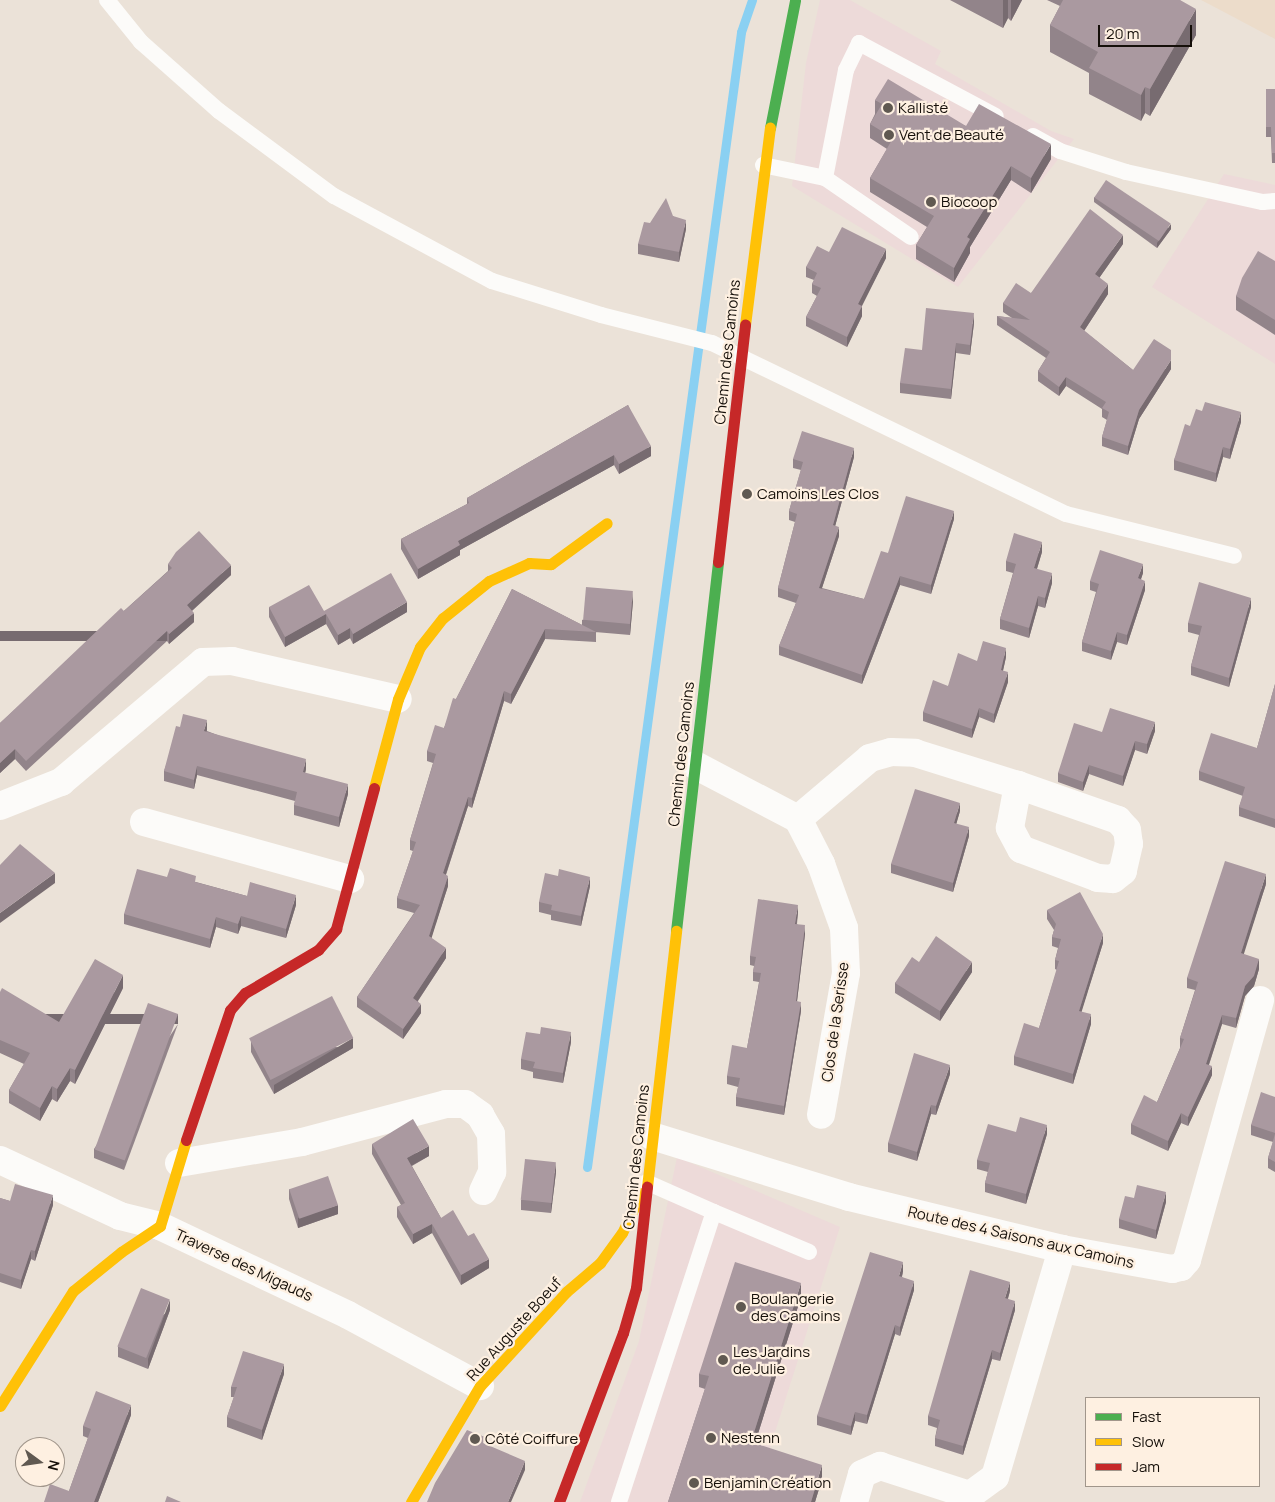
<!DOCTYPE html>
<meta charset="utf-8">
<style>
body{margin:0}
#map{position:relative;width:1275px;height:1502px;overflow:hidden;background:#ebe2d8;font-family:Manrope,sans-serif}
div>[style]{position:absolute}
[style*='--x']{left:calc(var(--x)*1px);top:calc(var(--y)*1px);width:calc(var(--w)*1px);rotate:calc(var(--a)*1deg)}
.commercial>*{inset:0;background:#eddad9}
.built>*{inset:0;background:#ecdcca}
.stream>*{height:9px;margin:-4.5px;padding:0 4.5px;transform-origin:4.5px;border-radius:4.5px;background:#8ad0f2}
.lane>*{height:16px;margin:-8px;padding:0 8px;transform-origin:8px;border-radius:8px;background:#fcfbf9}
.street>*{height:28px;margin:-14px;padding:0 14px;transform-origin:14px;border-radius:14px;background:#fcfbf9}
.fast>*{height:11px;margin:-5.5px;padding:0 5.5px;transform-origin:5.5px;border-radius:5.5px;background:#4caf50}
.slow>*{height:11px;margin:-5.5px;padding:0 5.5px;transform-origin:5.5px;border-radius:5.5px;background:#ffc107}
.jam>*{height:11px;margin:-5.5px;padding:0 5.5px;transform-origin:5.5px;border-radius:5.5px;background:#c62828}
.wall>*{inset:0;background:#92848a}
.shaded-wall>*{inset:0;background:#776b70;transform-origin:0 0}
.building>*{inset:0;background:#aa99a0;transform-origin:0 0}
.dots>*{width:14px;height:14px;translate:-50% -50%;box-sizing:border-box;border:2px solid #fef0e1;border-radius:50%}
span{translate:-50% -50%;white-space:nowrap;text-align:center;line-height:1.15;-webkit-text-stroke:4.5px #fef0e1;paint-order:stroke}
.poi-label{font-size:15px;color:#150f09}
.left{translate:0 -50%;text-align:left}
.street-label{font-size:15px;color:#150f09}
.legend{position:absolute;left:1085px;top:1397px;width:175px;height:90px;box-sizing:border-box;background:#fef0e1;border:1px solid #a1968b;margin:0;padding:6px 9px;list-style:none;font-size:15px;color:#150f09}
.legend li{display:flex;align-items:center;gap:10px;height:25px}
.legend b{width:25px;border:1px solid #a1968b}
.north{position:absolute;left:15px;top:1437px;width:50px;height:50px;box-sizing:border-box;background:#fef0e1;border:1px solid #a1968b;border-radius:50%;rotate:104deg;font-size:14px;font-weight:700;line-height:20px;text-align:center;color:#150f09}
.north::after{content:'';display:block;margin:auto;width:18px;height:22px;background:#605951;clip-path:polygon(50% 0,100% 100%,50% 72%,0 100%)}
.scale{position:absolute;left:1098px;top:25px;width:94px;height:22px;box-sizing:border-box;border:2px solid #150f09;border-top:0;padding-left:6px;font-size:15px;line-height:18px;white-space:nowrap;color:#150f09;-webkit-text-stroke:4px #fef0e1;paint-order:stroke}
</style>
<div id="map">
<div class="commercial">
<i style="clip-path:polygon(820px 0,850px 0,941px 51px,935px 64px,1051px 131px,1074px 139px,958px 287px,792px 186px,806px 63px)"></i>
<i style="clip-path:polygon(1224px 174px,1275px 185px,1275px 364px,1152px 287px)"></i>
<i style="clip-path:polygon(677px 1157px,840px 1227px,753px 1502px,580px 1502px,639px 1341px)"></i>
</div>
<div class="built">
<i style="clip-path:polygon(1201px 0,1275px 0,1275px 39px,1224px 12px)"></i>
</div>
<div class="stream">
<i style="--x:587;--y:1167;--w:1145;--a:-82.27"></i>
<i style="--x:741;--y:32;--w:34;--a:-71"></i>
</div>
<div class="lane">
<i style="--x:107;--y:0;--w:54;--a:51"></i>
<i style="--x:141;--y:42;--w:104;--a:41.5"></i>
<i style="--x:219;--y:111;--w:143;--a:36.5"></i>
<i style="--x:334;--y:196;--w:179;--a:28.3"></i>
<i style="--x:492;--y:281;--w:114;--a:17.3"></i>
<i style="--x:601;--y:315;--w:114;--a:14.2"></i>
<i style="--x:712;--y:343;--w:393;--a:25.8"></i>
<i style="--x:1066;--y:514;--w:173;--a:14"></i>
<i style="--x:1033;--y:136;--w:31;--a:29"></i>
<i style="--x:1060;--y:151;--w:69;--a:17.7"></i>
<i style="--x:1126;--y:172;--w:140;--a:12.4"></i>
<i style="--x:1263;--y:202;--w:12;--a:-5"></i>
<i style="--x:763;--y:165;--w:63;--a:11.8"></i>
<i style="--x:825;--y:178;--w:110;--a:-79"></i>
<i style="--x:846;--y:70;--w:30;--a:-64"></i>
<i style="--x:859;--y:43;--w:155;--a:28.1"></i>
<i style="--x:825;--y:178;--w:104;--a:34.5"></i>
<i style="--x:714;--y:1212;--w:103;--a:22.8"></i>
<i style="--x:619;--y:1502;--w:305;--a:-71.9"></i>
<i style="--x:714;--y:1212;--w:74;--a:-156.2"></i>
</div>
<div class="street">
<i style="--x:695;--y:765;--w:116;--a:27.7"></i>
<i style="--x:798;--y:819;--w:94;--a:-40.3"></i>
<i style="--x:870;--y:758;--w:22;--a:-16"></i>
<i style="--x:891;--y:752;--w:24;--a:2"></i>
<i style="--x:915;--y:753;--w:108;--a:17.3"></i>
<i style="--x:1018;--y:785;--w:106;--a:19.3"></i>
<i style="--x:1118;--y:820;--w:13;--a:48"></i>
<i style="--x:1127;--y:830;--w:14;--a:82"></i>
<i style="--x:1129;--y:844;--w:28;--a:103"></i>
<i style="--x:1123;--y:871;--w:13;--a:141"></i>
<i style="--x:1113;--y:879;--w:15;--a:-176"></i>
<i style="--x:1098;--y:878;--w:82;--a:-159.4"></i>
<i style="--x:1021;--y:849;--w:24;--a:-118"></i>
<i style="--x:1010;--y:828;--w:44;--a:-79.5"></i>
<i style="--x:0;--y:806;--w:66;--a:-21.5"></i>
<i style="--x:61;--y:782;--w:186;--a:-40.2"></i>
<i style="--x:203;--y:662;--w:29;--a:-2"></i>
<i style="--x:232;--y:661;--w:170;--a:12.9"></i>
<i style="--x:798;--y:819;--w:51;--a:62.9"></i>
<i style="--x:821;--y:864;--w:68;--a:70.2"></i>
<i style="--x:844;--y:928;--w:45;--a:87.5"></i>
<i style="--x:846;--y:973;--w:144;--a:100"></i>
<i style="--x:144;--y:822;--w:214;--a:15.5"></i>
<i style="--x:652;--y:1136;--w:206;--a:17.2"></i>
<i style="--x:849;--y:1197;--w:219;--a:13.7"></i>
<i style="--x:1062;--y:1249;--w:112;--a:10.3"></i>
<i style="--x:1172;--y:1269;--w:9;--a:-13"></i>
<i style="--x:1181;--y:1267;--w:9;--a:-49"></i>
<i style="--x:1187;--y:1260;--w:270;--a:-74.3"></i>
<i style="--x:0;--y:1160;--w:132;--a:25"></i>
<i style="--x:120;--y:1216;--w:41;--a:14"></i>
<i style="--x:160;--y:1226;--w:208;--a:25.3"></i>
<i style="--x:348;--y:1315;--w:150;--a:28.3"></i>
<i style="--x:179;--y:1163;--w:125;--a:-9.7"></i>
<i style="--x:302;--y:1142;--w:149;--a:-14.8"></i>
<i style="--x:446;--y:1104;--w:19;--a:0"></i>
<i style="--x:465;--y:1104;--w:19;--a:36"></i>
<i style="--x:480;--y:1115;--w:22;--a:60"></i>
<i style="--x:491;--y:1134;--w:38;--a:88"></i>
<i style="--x:492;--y:1172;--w:21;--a:115"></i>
<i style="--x:854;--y:1502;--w:29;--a:-74"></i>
<i style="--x:862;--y:1474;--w:20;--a:-24"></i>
<i style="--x:880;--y:1466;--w:95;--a:17.9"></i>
<i style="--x:970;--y:1495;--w:31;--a:-36"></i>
<i style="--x:995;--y:1477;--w:238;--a:-73.6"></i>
</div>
<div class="fast">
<i style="--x:770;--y:128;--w:130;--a:-78.9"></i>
<i style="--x:676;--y:931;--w:371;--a:-83.5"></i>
</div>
<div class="slow">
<i style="--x:745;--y:325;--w:199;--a:-82.8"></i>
<i style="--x:374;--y:788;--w:92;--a:-74.9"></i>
<i style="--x:398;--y:699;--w:56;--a:-67.1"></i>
<i style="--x:420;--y:647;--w:37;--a:-52"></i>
<i style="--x:443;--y:618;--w:59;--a:-38.8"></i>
<i style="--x:489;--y:581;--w:44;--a:-24.2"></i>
<i style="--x:529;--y:563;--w:22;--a:3"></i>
<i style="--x:551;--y:564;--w:69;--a:-36.2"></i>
<i style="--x:647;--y:1187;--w:258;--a:-83.5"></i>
<i style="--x:0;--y:1406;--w:136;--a:-57.6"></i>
<i style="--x:73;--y:1291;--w:62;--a:-39.1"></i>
<i style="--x:121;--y:1252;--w:47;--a:-33.7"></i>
<i style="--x:160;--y:1226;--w:90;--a:-73.2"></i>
<i style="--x:411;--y:1502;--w:135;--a:-59.3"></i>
<i style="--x:480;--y:1386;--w:127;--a:-47.5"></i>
<i style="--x:566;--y:1292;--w:45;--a:-40.5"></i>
<i style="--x:600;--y:1263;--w:37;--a:-54"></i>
<i style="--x:622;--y:1233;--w:44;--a:-64.6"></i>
</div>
<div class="jam">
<i style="--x:718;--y:562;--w:239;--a:-83.5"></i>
<i style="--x:186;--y:1140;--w:137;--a:-71.3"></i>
<i style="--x:230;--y:1010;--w:23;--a:-49"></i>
<i style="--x:245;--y:993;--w:85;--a:-30.5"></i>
<i style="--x:318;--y:950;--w:28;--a:-49"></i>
<i style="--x:336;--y:929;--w:146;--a:-74.9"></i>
<i style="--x:559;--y:1502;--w:181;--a:-69.3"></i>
<i style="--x:623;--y:1333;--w:47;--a:-73.9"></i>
<i style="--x:636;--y:1288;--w:102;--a:-83.8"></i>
</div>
<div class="wall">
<i style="clip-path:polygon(950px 0,1022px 0,1011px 21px,1008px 18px,1003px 28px)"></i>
<i style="clip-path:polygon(1047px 0,1180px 0,1196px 35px,1150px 116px,1145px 113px,1141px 121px,1089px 94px,1089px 73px,1050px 52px,1050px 25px,1060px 6px)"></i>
<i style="clip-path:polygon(1266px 89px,1275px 89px,1275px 163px,1272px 163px,1271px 137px,1266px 137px)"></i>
<i style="clip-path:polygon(875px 100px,966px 126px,1051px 159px,1031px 193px,1011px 180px,970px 247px,970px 253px,954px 282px,916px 259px,916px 245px,927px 227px,870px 192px,870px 178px,887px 149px,870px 138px,870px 124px,875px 114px)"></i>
<i style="clip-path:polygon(1094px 197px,1171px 229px,1157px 248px,1094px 202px)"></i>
<i style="clip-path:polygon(673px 216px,686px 229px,679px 262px,638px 254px,638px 244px)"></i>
<i style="clip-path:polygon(1123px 244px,1099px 278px,1108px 294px,1084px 331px,1133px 370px,1171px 369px,1139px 419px,1128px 455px,1102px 446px,1102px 437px,1107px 420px,1102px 417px,1102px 409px,1066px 386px,1059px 396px,1038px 381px,1038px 371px,1046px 358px,997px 325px,997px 316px,1012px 318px,1003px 312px,1003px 303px,1031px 293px)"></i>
<i style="clip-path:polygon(829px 252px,886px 258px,861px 306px,862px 316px,847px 347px,806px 326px,806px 317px,817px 296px,812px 293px,812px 284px,814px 280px,806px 277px,806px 267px)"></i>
<i style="clip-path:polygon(1275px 261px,1275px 335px,1236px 310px,1236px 296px)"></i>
<i style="clip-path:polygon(974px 323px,970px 355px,956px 353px,951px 399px,900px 393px,900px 383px,922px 350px)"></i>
<i style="clip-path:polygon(628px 405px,651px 456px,619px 474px,614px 465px,460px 550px,460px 555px,418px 579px,401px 549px,401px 539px,467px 504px,467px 498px)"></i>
<i style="clip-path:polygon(1241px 422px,1230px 459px,1223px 457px,1216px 482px,1174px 470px,1174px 460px,1190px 426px)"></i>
<i style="clip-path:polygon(854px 457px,835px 526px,839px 536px,822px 588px,864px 599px,888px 553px,954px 519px,931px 594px,900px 585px,862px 684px,779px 655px,779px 646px,796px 603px,778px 597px,778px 588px,795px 522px,789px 520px,789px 511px,801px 470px,793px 468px,793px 459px)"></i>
<i style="clip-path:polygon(1042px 552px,1037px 569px,1052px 583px,1045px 608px,1038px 606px,1029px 638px,1000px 629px,1000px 619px,1013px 573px,1006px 571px,1006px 561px)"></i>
<i style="clip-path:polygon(168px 564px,231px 575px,192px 611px,194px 622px,169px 644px,167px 641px,26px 771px,15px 759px,0 773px,0 723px,168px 571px)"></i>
<i style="clip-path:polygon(1143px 573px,1141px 579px,1145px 590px,1127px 645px,1117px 642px,1111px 660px,1082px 651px,1082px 642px,1096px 592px,1090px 590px,1090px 581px)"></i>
<i style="clip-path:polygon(512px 589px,582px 625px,582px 620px,633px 601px,630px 635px,595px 632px,596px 632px,596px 642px,545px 639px,511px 704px,504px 701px,472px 808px,468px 806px,446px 875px,448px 886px,431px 938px,446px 958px,418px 1001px,421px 1013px,403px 1039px,357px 1007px,357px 997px,414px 913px,397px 908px,397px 898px,413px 851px,410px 850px,410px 840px,433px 763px,427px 761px,427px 751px,444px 728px,456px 699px)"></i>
<i style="clip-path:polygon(269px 607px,324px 611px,407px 612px,353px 644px,350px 638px,338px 645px,326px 624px,285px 647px,269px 617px)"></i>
<i style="clip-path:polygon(1251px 607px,1229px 687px,1191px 675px,1191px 666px,1199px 635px,1188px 632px,1188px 623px)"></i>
<i style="clip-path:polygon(1006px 657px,1003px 671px,1008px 682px,994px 723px,979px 717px,972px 738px,923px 721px,923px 712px,948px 686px,977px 661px)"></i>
<i style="clip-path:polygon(1275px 684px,1275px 828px,1239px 816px,1239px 807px,1243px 796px,1199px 780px,1199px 771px,1257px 748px)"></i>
<i style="clip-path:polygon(180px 727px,207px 729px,207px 731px,306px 769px,305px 773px,348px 794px,339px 827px,294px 815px,294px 805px,295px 801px,197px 775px,194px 789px,164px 781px,164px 771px)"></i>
<i style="clip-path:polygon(1155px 731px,1147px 754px,1135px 750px,1123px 786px,1089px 774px,1083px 791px,1058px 782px,1058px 773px,1102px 732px)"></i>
<i style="clip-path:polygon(960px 811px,956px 824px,969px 836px,953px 892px,891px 873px,891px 864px)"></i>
<i style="clip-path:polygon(167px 877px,196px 882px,247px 896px,296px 905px,286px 938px,241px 926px,238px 934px,216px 927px,210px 948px,124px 924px,124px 914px)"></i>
<i style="clip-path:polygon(1266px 884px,1243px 954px,1259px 969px,1254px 986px,1245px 996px,1236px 1028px,1222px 1024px,1209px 1065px,1212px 1075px,1188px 1126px,1181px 1123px,1168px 1151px,1131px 1134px,1131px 1124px,1157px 1102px,1180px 1048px,1180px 1038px,1195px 990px,1187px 988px,1187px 978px)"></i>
<i style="clip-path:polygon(590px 886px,581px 926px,551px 920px,551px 915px,539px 912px,539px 902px)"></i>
<i style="clip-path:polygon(1047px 910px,1103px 943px,1081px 1012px,1091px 1024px,1073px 1084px,1014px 1065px,1014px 1056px,1039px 1028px,1057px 970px,1055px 969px,1055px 960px,1058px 948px,1052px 946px,1052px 937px,1054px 930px,1047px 919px)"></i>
<i style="clip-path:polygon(798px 913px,797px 924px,805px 934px,797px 1001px,801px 1011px,784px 1115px,736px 1106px,736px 1097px,738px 1087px,727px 1084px,727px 1076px,747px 1048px,759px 982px,753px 981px,753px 972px,754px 966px,750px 965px,750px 956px)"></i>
<i style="clip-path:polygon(919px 962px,972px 972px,940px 1021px,895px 993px,895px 983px)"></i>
<i style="clip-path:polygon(123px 988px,75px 1084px,70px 1081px,57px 1102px,52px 1099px,40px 1121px,9px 1103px,9px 1090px,24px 1064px,0 1053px,0 992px,59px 1022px)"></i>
<i style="clip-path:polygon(178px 1024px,124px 1170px,94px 1158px,94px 1149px)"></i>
<i style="clip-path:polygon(251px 1042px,353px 1048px,274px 1094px,251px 1052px)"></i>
<i style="clip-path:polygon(571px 1042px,563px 1083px,533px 1078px,533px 1072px,521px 1069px,521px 1059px)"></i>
<i style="clip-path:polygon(950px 1074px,936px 1115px,931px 1114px,917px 1161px,888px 1152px,888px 1143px)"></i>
<i style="clip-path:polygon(1275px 1097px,1275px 1172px,1268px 1168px,1268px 1158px,1273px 1142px,1251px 1135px,1251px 1125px)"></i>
<i style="clip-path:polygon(1047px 1134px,1026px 1204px,985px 1192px,985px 1183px,988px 1172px,977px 1169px,977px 1160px)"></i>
<i style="clip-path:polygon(372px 1144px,429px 1156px,412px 1166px,441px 1218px,468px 1236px,489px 1268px,461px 1285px,432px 1233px,413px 1244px,397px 1217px,397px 1207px,401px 1205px,372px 1154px)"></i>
<i style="clip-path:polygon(556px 1172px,551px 1213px,521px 1210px,521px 1200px)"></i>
<i style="clip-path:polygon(289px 1189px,338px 1214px,298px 1228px,289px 1199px)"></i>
<i style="clip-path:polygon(0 1198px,10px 1201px,53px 1205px,35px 1261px,31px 1259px,21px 1289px,0 1282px)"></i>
<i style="clip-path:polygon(1134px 1198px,1166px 1202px,1156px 1239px,1119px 1228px,1119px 1219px)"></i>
<i style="clip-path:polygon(903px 1272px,902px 1277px,914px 1290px,900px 1336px,895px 1334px,867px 1424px,855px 1421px,851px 1435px,817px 1425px,817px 1416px)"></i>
<i style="clip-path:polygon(1010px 1291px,1008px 1299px,1015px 1310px,1000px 1361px,992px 1359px,963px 1455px,935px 1446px,935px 1438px,937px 1428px,928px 1425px,928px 1416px)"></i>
<i style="clip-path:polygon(801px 1297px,755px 1443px,822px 1479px,815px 1502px,668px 1502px,705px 1389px,699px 1387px,699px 1374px)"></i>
<i style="clip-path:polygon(170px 1310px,148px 1369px,118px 1357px,118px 1347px)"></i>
<i style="clip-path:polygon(284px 1374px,262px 1440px,227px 1427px,227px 1417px,234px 1397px,231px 1397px,231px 1387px)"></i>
<i style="clip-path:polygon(131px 1415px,98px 1502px,44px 1502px,69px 1491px,88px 1438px,83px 1436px,83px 1426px)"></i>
</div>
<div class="shaded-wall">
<i style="clip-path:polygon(1003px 0,1008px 0,1008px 18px,1003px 28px)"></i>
<i style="clip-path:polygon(1011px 0,1022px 0,1011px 21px)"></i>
<i style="clip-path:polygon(1196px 9px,1196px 35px,1150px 116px,1150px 89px)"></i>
<i style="clip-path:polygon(1145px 87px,1145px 113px,1141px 121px,1141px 95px)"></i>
<i style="clip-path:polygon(1051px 144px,1051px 159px,1031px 193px,1031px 178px)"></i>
<i style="clip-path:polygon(1011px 166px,1011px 180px,970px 247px,970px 253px,954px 282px,954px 268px,967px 237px)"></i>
<i style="clip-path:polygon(686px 220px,686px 229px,679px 262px,679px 252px)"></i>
<i style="clip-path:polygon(1171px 224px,1171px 229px,1157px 248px,1157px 243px)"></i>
<i style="clip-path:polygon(1123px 235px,1123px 244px,1095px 284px,1095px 274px)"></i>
<i style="clip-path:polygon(886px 249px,886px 258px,858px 314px,858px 304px)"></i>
<i style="clip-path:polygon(1108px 284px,1108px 294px,1080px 337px,1080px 327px)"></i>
<i style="clip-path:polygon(862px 306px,862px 316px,847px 347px,847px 337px)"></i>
<i style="clip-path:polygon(974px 313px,974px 323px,970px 355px,970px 345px)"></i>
<i style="clip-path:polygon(956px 343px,956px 353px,951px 399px,951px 389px)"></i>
<i style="clip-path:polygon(1171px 360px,1171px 369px,1139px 419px,1128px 455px,1128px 446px,1139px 410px)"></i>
<i style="clip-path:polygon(1066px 377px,1066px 386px,1059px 396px,1059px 387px)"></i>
<i style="clip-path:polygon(1241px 412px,1241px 422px,1230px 459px,1230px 449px)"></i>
<i style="clip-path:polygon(651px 446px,651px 456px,619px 474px,619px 464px)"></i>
<i style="clip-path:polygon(1223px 447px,1223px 457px,1216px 482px,1216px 473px)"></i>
<i style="clip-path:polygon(854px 448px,854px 457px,833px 534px,833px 525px)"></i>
<i style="clip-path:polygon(614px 455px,614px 465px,460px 550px,460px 555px,418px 579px,418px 569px,458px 541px)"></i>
<i style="clip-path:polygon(954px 511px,954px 519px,931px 594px,931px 585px)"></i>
<i style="clip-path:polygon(839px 527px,839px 536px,819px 597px,819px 588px)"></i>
<i style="clip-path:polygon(1042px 542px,1042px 552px,1034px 578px,1034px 568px)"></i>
<i style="clip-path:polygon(1143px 564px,1143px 573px,1138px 588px,1138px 578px)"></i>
<i style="clip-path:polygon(231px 565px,231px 575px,187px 615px,187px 605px)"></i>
<i style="clip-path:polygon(1052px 573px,1052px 583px,1045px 608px,1045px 598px)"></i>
<i style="clip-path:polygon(900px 576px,900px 585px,862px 684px,862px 675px)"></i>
<i style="clip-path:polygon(1145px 581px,1145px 590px,1127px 645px,1127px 635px)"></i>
<i style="clip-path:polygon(633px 591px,633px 601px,630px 635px,630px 625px)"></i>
<i style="clip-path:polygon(1038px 596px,1038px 606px,1029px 638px,1029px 628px)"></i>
<i style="clip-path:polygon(1251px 598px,1251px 607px,1229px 687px,1229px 678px)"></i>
<i style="clip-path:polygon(407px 602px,407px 612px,353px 644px,353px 634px)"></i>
<i style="clip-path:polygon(194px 613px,194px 622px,169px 644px,169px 634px)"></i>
<i style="clip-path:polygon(326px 614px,326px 624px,285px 647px,285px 637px)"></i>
<i style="clip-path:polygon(350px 628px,350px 638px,338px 645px,338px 635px)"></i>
<i style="clip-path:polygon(545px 629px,545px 639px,511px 704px,511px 694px)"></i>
<i style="left:167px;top:631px;width:10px;height:192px;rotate:90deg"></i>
<i style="clip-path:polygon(1117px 632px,1117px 642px,1111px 660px,1111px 651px)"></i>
<i style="clip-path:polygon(1006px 648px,1006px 657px,1001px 679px,1001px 670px)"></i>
<i style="clip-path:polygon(1008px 672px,1008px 682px,994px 723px,994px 714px)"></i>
<i style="clip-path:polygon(504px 691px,504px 701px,472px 808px,472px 798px)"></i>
<i style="clip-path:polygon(979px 708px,979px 717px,972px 738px,972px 729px)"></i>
<i style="clip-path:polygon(207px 720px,207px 729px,204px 740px,204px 731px)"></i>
<i style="clip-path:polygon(1155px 722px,1155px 731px,1147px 754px,1147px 744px)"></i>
<i style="clip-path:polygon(1135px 741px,1135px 750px,1123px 786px,1123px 776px)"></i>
<i style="clip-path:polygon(15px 749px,15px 759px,0 773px,0 763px)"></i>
<i style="clip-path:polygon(306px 759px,306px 769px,303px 782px,303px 772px)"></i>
<i style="clip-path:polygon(1089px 765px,1089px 774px,1083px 791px,1083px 782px)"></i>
<i style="clip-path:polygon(197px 766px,197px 775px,194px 789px,194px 780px)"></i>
<i style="clip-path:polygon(348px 784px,348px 794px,339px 827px,339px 817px)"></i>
<i style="clip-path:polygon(468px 797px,468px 806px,443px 883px,443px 873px)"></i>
<i style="clip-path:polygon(960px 803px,960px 811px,954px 832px,954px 823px)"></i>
<i style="clip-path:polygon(969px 827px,969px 836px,953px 892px,953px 883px)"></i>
<i style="clip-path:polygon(55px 873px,55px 883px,0 923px,0 913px)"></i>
<i style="clip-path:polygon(1266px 874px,1266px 884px,1241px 963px,1241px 953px)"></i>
<i style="clip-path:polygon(448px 876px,448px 886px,429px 946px,429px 936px)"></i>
<i style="clip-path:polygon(590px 877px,590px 886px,581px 926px,581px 916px)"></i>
<i style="clip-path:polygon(296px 895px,296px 905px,286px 938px,286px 929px)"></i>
<i style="clip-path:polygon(798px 905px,798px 913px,795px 933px,795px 924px)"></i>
<i style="clip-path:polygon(241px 916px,241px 926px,238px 934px,238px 924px)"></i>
<i style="clip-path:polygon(216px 917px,216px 927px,210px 948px,210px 939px)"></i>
<i style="clip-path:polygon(805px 925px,805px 934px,796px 1010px,796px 1001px)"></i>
<i style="clip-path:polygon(1103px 934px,1103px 943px,1079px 1020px,1079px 1011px)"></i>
<i style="clip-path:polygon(446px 948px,446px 958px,413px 1008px,413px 998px)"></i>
<i style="clip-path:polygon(1259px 959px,1259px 969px,1254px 986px,1245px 996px,1236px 1028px,1236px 1018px,1245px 986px)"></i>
<i style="clip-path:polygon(972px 962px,972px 972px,940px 1021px,940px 1011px)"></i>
<i style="clip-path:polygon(123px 975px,123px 988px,75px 1084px,75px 1070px)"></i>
<i style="clip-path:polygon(801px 1002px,801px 1011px,784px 1115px,784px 1106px)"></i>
<i style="clip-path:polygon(421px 1004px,421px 1013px,403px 1039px,403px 1029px)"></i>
<i style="left:178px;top:1014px;width:10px;height:156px;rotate:90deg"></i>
<i style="clip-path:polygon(1091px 1014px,1091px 1024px,1073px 1084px,1073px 1074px)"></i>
<i style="clip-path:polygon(1222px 1015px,1222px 1024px,1206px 1073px,1206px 1064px)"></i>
<i style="clip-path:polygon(571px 1032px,571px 1042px,563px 1083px,563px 1073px)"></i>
<i style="clip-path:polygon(353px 1038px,353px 1048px,274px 1094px,274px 1085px)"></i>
<i style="clip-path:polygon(950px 1065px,950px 1074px,936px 1115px,936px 1106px)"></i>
<i style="clip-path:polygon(1212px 1066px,1212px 1075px,1188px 1126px,1188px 1117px)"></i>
<i style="clip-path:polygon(70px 1068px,70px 1081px,57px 1102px,57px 1089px)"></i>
<i style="clip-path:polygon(52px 1086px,52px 1099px,40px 1121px,40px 1108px)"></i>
<i style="clip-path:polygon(931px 1105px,931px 1114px,917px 1161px,917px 1152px)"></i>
<i style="clip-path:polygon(1181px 1113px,1181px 1123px,1168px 1151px,1168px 1141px)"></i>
<i style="clip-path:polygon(1047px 1125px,1047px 1134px,1026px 1204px,1026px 1194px)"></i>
<i style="clip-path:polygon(429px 1146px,429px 1156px,407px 1168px,407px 1158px)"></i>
<i style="clip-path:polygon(556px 1162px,556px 1172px,551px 1213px,551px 1203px)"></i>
<i style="clip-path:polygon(1166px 1192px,1166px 1202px,1156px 1239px,1156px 1230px)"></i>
<i style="clip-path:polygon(53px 1195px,53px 1205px,35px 1261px,35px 1251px)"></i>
<i style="clip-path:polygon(338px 1205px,338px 1214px,298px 1228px,298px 1218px)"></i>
<i style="clip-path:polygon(432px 1224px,432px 1233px,413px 1244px,413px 1234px)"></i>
<i style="clip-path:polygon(31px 1250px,31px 1259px,21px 1289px,21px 1280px)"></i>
<i style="clip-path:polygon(489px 1259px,489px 1268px,461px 1285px,461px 1275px)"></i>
<i style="clip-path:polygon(903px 1262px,903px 1272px,899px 1285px,899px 1276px)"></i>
<i style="clip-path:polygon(914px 1281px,914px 1290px,900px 1336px,900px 1327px)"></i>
<i style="clip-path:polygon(1010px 1282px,1010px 1291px,1005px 1307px,1005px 1298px)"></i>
<i style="clip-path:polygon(801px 1283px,801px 1297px,751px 1456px,751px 1442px)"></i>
<i style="clip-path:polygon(170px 1300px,170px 1310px,148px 1369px,148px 1359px)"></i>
<i style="clip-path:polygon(1015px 1301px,1015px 1310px,1000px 1361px,1000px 1353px)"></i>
<i style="clip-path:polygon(895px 1325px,895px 1334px,867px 1424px,867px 1415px)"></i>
<i style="clip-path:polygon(992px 1350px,992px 1359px,963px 1455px,963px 1446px)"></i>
<i style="clip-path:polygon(284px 1364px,284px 1374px,262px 1440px,262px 1430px)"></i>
<i style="clip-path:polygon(131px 1405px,131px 1415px,98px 1502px,94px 1502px)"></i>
<i style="clip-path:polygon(855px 1412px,855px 1421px,851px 1435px,851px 1426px)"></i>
<i style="clip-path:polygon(525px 1461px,525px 1470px,511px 1502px,508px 1502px)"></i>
<i style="clip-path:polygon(822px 1465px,822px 1479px,815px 1502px,811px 1502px)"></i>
</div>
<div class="building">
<i style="clip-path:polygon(1063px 0,1180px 0,1196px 9px,1150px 89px,1145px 87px,1141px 95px,1089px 68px,1098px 52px,1050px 25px)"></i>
<i style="clip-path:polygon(888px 79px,966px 126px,979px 104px,1051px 144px,1031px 178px,1011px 166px,967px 237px,970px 239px,954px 268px,916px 245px,934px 216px,870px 178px,893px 138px,870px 124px,882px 104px,875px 100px)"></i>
<i style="clip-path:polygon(1266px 89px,1275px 89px,1275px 153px,1272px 153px,1271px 127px,1266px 127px)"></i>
<i style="left:1106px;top:180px;width:78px;height:21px;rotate:34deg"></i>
<i style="clip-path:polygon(666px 198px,673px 216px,686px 220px,679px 252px,638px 244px,644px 222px,650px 223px)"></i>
<i style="clip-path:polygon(1090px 209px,1123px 235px,1095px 274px,1108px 284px,1080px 327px,1133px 370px,1154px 339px,1171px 350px,1171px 360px,1139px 410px,1128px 446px,1102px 437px,1109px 412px,1102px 408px,1106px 402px,1066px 377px,1059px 387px,1038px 371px,1050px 352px,997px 316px,1030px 320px,1003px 303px,1016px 283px,1031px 293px)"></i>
<i style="clip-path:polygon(842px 227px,886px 249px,858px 304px,862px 306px,847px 337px,806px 317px,821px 288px,812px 284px,817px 273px,806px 267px,817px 246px,829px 252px)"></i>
<i style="clip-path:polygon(1258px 251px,1275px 261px,1275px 320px,1236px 296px,1242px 278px)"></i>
<i style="clip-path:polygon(926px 308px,974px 313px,970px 345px,956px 343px,951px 389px,900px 383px,905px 348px,922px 350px)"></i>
<i style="clip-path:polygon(1205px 402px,1241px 412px,1230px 449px,1223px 447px,1216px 473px,1174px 460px,1185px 424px,1190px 426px,1196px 409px,1202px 411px)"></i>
<i style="clip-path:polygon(628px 405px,651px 446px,619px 464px,614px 455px,458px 541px,460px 545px,418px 569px,401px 539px,469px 503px,467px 498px)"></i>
<i style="clip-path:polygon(802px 431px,854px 448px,833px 525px,839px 527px,819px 588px,864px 599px,881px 551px,888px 553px,906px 496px,954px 511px,931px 585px,900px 576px,862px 675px,779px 646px,799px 595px,778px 588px,797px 514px,789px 511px,803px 462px,793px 459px)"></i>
<i style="clip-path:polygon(199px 531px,231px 565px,187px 605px,194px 613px,169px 634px,167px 631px,26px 761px,15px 749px,0 763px,0 723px,121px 608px,124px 611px,172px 568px,168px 564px,176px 552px)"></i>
<i style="clip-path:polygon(1014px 533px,1042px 542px,1034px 568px,1052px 573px,1045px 598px,1038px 596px,1029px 628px,1000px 619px,1016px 564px,1006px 561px)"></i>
<i style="clip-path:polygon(1100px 550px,1143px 564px,1138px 578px,1145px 581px,1127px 635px,1117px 632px,1111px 651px,1082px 642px,1099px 584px,1090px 581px)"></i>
<i style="clip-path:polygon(391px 573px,407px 602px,353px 634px,350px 628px,338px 635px,326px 614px,285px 637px,269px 607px,309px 585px,324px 611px)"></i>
<i style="clip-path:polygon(1199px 582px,1251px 598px,1229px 678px,1191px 666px,1202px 626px,1188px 623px)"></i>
<i style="left:586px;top:587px;width:47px;height:33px;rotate:5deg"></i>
<i style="clip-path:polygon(512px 589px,596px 632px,545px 629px,511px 694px,504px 691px,472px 798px,468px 797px,443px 873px,448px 876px,429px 936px,446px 948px,413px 998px,421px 1004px,403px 1029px,357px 997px,420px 905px,397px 898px,416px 842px,410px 840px,436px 754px,427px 751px,435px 725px,444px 728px,453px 698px,456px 699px)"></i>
<i style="clip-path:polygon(983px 641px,1006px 648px,1001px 670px,1008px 672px,994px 714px,979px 708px,972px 729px,923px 712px,933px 680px,948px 686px,958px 653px,977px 661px)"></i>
<i style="clip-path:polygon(1275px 684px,1275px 819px,1239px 807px,1245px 787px,1199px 771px,1211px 733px,1257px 748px)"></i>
<i style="clip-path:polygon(1110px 708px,1155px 722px,1147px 744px,1135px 741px,1123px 776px,1089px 765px,1083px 782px,1058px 773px,1074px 723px,1102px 732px)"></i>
<i style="clip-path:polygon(183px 714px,207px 720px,204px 731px,306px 759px,303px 772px,348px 784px,339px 817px,294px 805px,297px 792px,197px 766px,194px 780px,164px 771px,176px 726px,180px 727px)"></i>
<i style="clip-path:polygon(915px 789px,960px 803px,954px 823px,969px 827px,953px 883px,891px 864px)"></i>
<i style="clip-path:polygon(20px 844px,55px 873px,0 913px,0 865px)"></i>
<i style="clip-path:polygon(1225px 861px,1266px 874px,1241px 953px,1259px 959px,1254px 976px,1245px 986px,1236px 1018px,1222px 1015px,1206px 1064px,1212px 1066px,1188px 1117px,1181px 1113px,1168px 1141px,1131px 1124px,1144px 1095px,1157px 1102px,1184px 1039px,1180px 1038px,1198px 982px,1187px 978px)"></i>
<i style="clip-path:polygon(170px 868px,196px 876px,195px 882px,247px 896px,250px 882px,296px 895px,286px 929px,241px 916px,238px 924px,216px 917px,210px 939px,124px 914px,137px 869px,167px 877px)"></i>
<i style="clip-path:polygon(559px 869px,590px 877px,581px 916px,551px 910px,552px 905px,539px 902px,545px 873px,558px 876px)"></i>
<i style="clip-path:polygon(1080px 892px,1103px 934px,1079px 1011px,1091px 1014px,1073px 1074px,1014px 1056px,1024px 1023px,1039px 1028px,1059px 961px,1055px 960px,1061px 939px,1052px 937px,1056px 924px,1047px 910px)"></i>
<i style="clip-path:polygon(758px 899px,798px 905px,795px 924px,805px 925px,796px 1001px,801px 1002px,784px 1106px,736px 1097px,740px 1078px,727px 1076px,732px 1045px,747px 1048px,761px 973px,753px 972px,756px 957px,750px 956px)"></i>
<i style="clip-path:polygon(936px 936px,972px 962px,940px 1011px,895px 983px,912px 957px,919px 962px)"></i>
<i style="clip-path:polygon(95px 959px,123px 975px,75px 1070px,70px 1068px,57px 1089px,52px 1086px,40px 1108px,9px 1090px,30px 1053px,0 1040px,0 992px,2px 988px,59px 1022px)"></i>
<i style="left:332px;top:996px;width:47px;height:93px;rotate:63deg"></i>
<i style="left:148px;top:1003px;width:32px;height:156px;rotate:20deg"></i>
<i style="clip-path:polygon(541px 1027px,571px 1032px,563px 1073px,533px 1068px,535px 1062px,521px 1059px,526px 1032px,540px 1034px)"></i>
<i style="clip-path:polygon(914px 1053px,950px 1065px,936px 1106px,931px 1105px,917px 1152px,888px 1143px)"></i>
<i style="clip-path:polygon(1261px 1092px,1275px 1097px,1275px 1133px,1251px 1125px)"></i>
<i style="clip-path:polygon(1020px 1117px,1047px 1125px,1026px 1194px,985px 1183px,990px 1163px,977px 1160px,988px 1124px,1016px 1132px)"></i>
<i style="clip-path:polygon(413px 1119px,429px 1146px,407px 1158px,441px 1218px,453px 1210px,468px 1236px,474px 1233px,489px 1259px,461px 1275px,432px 1224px,413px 1234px,397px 1207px,405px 1203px,372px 1144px)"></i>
<i style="clip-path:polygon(1275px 1134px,1275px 1162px,1268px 1158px)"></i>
<i style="left:525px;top:1159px;width:31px;height:41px;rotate:6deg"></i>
<i style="left:328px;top:1176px;width:31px;height:41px;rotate:71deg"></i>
<i style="clip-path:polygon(15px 1184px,53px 1195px,35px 1251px,31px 1250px,21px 1280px,0 1273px,0 1198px,10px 1201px)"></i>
<i style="clip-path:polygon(1137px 1185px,1166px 1192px,1156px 1230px,1119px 1219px,1125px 1196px,1134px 1198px)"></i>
<i style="clip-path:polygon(870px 1252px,903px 1262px,899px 1276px,914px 1281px,900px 1327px,895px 1325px,867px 1415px,855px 1412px,851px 1426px,817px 1416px)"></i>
<i style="clip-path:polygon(735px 1262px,801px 1283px,751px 1442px,822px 1465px,811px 1502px,668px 1502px,709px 1376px,699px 1374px)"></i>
<i style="clip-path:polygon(970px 1270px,1010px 1282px,1005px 1298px,1015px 1301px,1000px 1353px,992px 1350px,963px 1446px,935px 1438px,940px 1420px,928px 1416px)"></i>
<i style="left:141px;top:1288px;width:31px;height:63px;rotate:22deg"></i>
<i style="clip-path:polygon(243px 1351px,284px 1364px,262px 1430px,227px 1417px,237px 1387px,231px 1387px)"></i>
<i style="clip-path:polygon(96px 1391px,131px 1405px,94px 1502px,44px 1502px,50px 1484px,69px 1491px,91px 1429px,83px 1426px)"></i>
<i style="clip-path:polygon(467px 1430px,485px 1437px,483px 1443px,525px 1461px,508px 1502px,427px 1502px,435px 1483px)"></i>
<i style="clip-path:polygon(167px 1496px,181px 1502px,165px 1502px)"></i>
</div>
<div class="dots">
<i style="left:888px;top:108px;background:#605951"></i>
<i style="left:889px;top:135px;background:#605951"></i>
<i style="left:931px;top:202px;background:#605951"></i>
<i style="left:747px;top:494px;background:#605951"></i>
<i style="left:741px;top:1307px;background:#605951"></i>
<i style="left:723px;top:1360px;background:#605951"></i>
<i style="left:711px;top:1438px;background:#605951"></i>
<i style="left:475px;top:1439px;background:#605951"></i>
<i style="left:694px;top:1483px;background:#605951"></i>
</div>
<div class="poi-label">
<span class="left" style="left:898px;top:108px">Kallisté</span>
<span class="left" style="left:899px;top:135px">Vent de Beauté</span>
<span class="left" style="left:941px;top:202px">Biocoop</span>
<span class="left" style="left:757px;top:494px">Camoins Les Clos</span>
<span class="left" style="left:751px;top:1307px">Boulangerie<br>des Camoins</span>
<span class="left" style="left:733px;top:1360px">Les Jardins<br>de Julie</span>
<span class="left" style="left:721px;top:1438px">Nestenn</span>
<span class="left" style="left:485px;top:1439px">Côté Coiffure</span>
<span class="left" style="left:704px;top:1483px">Benjamin Création</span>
</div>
<div class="street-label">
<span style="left:727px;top:352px;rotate:-84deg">Chemin des Camoins</span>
<span style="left:681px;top:754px;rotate:-84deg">Chemin des Camoins</span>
<span style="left:835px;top:1022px;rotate:-82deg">Clos de la Serisse</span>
<span style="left:636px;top:1157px;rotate:-84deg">Chemin des Camoins</span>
<span style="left:1021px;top:1237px;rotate:13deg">Route des 4 Saisons aux Camoins</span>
<span style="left:244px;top:1265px;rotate:25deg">Traverse des Migauds</span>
<span style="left:514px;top:1329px;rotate:-48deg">Rue Auguste Boeuf</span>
</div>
<ul class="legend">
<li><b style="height:6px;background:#4caf50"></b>Fast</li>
<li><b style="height:6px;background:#ffc107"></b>Slow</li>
<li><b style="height:6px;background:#c62828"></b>Jam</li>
</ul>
<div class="north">N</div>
<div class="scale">20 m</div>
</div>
